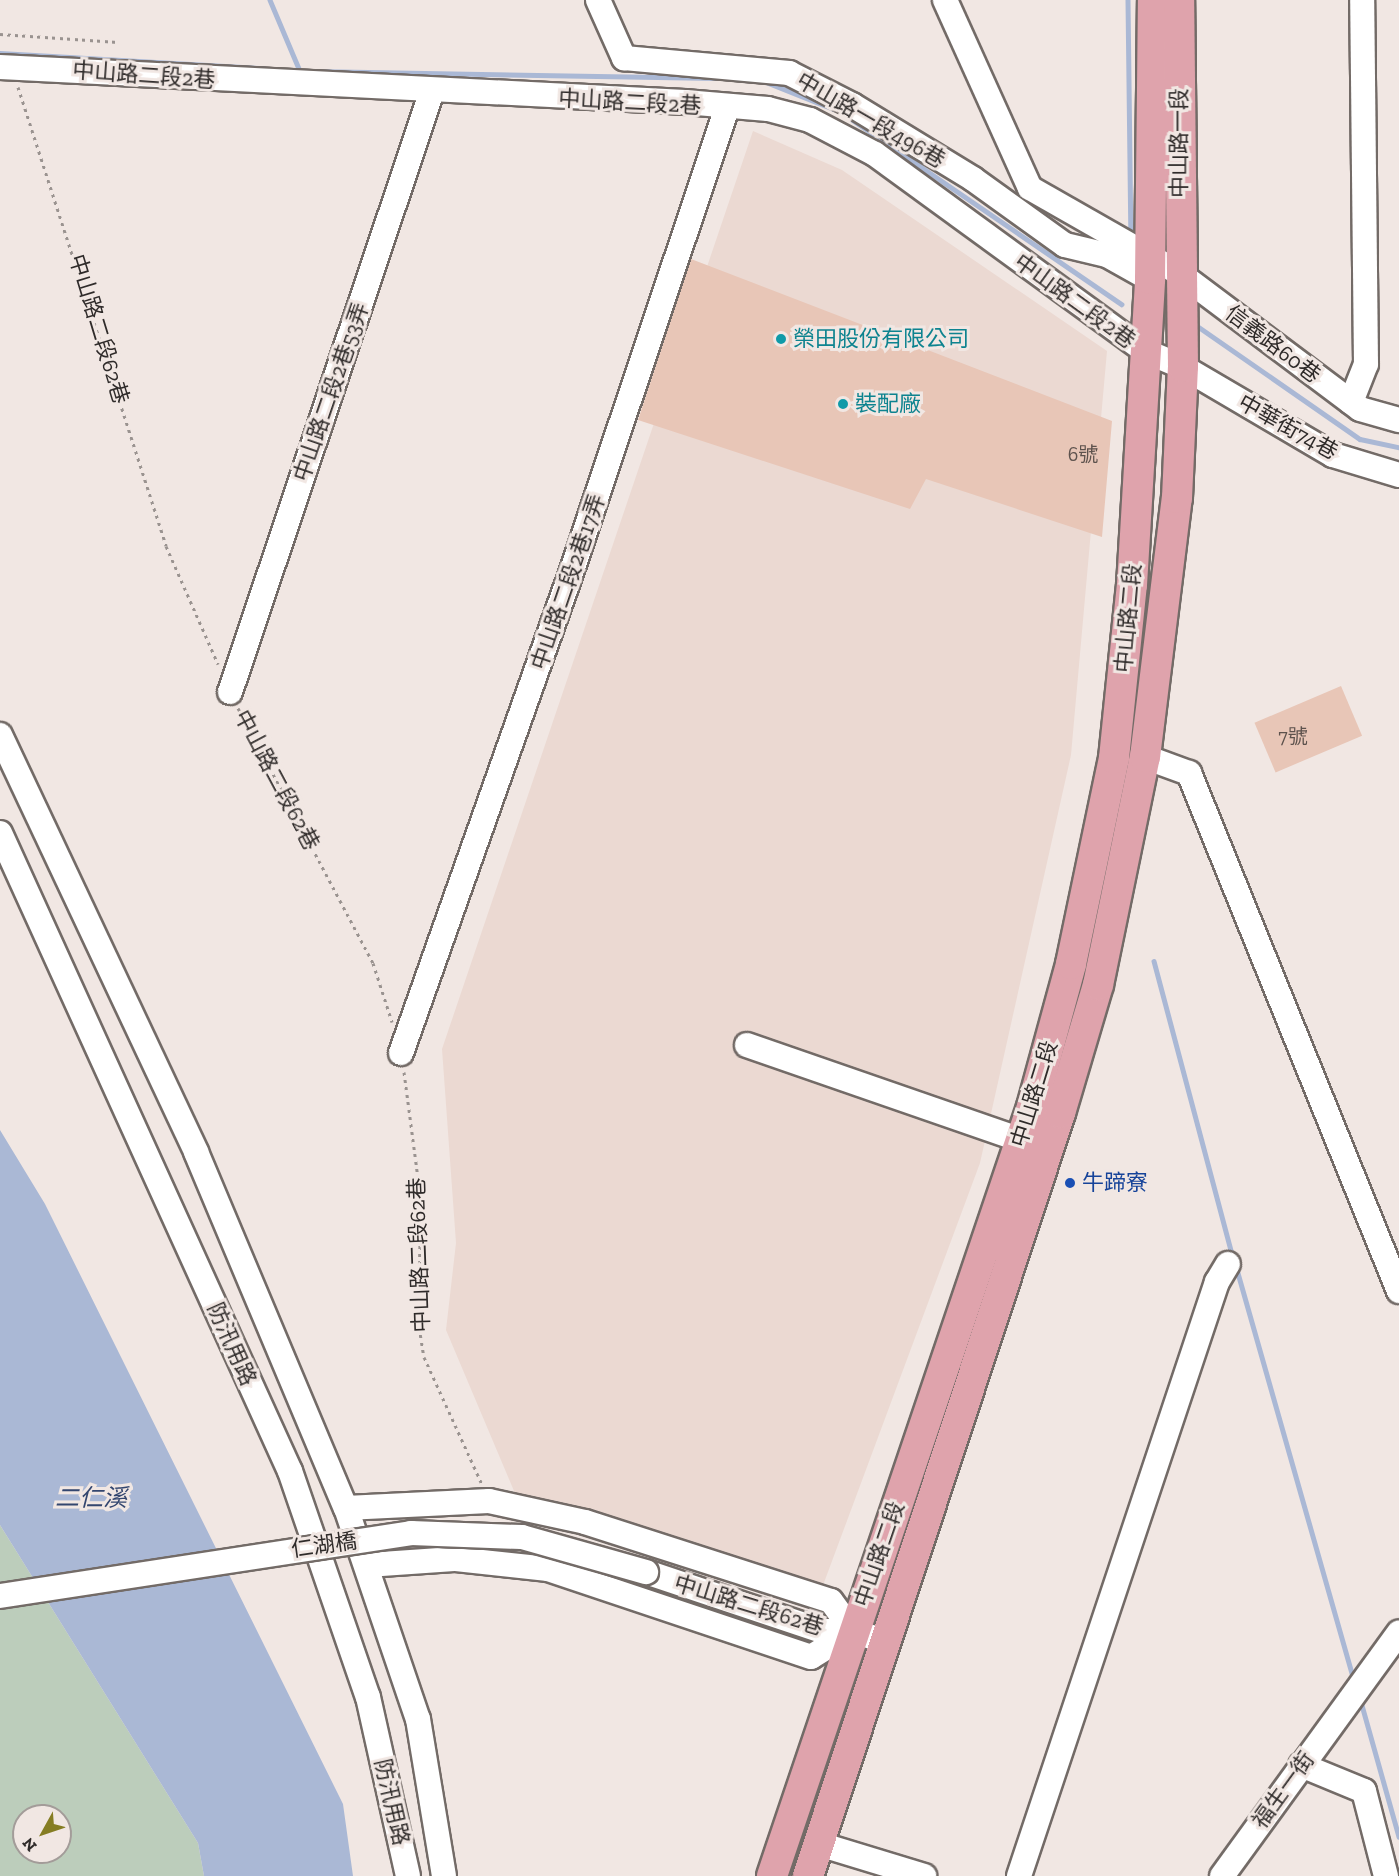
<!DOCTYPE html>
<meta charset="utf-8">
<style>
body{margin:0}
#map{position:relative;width:1399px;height:1876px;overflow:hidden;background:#f1e7e3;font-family:"Zilla Slab","Noto Sans TC",serif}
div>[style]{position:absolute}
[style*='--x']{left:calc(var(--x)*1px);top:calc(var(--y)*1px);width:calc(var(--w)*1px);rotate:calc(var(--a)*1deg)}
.built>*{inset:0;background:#ebd9d2}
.green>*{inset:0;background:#bccdbb}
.water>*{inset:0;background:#aab8d5}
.stream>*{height:4.5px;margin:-2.25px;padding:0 2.25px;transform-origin:2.25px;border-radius:2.25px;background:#aab8d5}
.building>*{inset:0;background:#e8c6b7;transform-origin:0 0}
.path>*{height:3px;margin-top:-1.5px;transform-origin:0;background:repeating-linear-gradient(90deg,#9a9390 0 3px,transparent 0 7.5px)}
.roads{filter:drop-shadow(2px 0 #736b67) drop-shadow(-2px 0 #736b67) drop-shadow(0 2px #736b67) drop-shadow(0 -2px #736b67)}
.minor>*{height:24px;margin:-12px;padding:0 12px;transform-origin:12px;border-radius:12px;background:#fff}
.major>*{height:30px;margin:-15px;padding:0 15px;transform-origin:15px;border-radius:15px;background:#dfa3ac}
.bridges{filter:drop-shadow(2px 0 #736b67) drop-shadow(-2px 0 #736b67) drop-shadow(0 2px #736b67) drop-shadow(0 -2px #736b67)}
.minor-bridge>*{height:24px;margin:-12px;padding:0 12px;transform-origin:12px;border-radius:12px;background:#fff}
.dots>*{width:16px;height:16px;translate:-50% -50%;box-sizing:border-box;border:3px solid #f1e7e3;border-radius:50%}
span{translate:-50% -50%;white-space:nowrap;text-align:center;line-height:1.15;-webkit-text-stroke:6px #f1e7e3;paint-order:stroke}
.number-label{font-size:20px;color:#5d524d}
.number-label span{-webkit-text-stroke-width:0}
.street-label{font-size:22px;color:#2f2b2a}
.culture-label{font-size:22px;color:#0d838f}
.left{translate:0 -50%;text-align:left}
.transit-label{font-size:22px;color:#164399}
.water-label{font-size:24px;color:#33466f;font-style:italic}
.north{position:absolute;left:12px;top:1804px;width:60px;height:60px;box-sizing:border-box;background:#f1e7e3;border:2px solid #a39c99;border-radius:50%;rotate:230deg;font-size:16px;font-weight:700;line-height:24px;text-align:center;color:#2f2b2a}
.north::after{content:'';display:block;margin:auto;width:21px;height:27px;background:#857d23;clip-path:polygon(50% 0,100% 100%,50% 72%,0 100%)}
</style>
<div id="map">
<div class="built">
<i style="clip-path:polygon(753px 131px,842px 170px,1107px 351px,1071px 755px,980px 1163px,822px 1588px,517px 1498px,446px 1330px,456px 1243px,442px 1049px)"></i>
</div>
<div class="green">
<i style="clip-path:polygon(evenodd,0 1525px,198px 1843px,204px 1876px,0 1876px,0 1525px,24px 1816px,60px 1816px,60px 1852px,24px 1852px,24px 1816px)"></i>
</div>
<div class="water">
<i style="clip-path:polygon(0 1130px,45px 1204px,343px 1804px,353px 1876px,204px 1876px,198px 1843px,0 1525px)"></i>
</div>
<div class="stream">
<i style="--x:270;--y:0;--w:77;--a:67.1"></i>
<i style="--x:1128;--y:0;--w:232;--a:89.3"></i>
<i style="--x:0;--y:53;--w:264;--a:3.3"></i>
<i style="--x:311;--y:71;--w:405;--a:1"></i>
<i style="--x:766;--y:82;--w:73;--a:21.7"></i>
<i style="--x:841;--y:112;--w:340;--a:34.4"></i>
<i style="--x:984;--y:115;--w:78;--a:64.1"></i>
<i style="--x:1193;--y:323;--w:203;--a:34.8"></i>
<i style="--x:1360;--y:439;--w:40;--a:12"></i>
<i style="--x:1154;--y:961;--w:307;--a:75.1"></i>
<i style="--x:1236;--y:1266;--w:430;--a:74.1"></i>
<i style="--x:1360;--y:1698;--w:144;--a:74.3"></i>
</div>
<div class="building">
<i style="clip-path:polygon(691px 259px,1112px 421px,1102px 537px,926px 479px,910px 509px,638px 420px)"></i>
<i style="left:1341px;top:686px;width:54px;height:94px;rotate:67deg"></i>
</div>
<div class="path">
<i style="--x:0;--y:34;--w:118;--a:3.9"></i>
<i style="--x:18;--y:87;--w:482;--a:72.1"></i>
<i style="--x:166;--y:546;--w:129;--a:66.2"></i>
<i style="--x:238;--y:708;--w:289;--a:62.1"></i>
<i style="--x:373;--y:963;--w:62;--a:72.1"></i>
<i style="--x:404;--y:1072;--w:130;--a:82.5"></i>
<i style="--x:421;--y:1201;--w:119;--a:91.4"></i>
<i style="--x:418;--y:1320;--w:37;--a:81"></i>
<i style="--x:424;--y:1357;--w:140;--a:65.5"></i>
</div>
<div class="roads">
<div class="minor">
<i style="--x:598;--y:0;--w:64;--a:65.9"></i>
<i style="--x:624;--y:58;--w:166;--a:5.2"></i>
<i style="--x:789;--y:73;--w:71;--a:26.9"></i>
<i style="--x:852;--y:105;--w:142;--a:31.4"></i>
<i style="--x:973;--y:179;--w:113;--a:35.7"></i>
<i style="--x:1065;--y:245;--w:43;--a:13.4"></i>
<i style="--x:1107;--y:255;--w:49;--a:29.2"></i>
<i style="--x:945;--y:0;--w:206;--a:65.7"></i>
<i style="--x:1030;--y:188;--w:172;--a:29.7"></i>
<i style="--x:1179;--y:273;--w:226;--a:36.9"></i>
<i style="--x:1360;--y:409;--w:41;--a:15.8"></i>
<i style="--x:0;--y:67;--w:686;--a:2.92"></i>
<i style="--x:685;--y:102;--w:83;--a:4.8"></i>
<i style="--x:768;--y:109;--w:43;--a:14.7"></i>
<i style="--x:810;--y:120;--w:73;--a:27.6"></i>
<i style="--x:875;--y:154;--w:334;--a:36.1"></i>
<i style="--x:1145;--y:351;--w:41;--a:22.8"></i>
<i style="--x:1183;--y:367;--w:174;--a:30.4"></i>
<i style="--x:1333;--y:455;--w:69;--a:16.9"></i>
<i style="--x:1351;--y:402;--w:41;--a:-68.5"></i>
<i style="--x:1366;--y:364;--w:364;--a:-90.6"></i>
<i style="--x:230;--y:692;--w:634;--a:-71.42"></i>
<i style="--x:0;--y:735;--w:461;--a:64.8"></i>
<i style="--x:196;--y:1152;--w:386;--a:67.2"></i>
<i style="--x:346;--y:1508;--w:223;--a:71.2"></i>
<i style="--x:418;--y:1719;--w:159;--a:80.6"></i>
<i style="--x:1145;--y:757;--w:47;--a:20"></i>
<i style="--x:1189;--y:773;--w:559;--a:67.93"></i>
<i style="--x:0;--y:833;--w:701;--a:65.56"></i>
<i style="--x:290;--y:1471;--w:239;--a:71"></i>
<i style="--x:368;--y:1697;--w:183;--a:77.4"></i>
<i style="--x:747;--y:1045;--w:290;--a:19.1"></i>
<i style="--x:401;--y:1053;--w:493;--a:-70.5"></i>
<i style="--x:566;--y:588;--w:506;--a:-71.46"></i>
<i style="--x:346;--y:1508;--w:143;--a:-2.8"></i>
<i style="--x:489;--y:1501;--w:98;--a:12.3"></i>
<i style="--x:585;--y:1522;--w:258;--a:17.8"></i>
<i style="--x:831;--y:1601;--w:37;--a:54"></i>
<i style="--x:853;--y:1631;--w:49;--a:148.2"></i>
<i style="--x:811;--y:1657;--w:277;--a:-161.5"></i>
<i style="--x:548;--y:1569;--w:95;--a:-173.9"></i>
<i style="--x:454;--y:1559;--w:87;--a:176.1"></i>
<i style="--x:646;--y:1572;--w:186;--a:18.5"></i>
<i style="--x:822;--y:1631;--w:31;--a:0"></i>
<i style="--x:853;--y:1631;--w:36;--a:18"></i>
<i style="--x:1301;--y:1765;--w:68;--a:22.4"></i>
<i style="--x:1364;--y:1791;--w:88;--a:75.5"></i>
<i style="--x:819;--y:1844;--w:110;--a:16.9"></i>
<i style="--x:1019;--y:1876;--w:626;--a:-71.57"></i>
<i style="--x:1217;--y:1282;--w:21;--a:-59"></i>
<i style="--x:1222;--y:1876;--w:301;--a:-54"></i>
</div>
<div class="major">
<i style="--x:772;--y:1876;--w:812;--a:-71.32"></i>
<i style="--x:1032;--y:1107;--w:148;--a:-74.7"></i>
<i style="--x:1071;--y:964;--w:210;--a:-78.2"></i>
<i style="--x:1114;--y:758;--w:174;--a:-84.1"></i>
<i style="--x:1132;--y:585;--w:307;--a:-86.6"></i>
<i style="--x:1150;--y:279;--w:279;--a:-89.4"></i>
<i style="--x:808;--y:1876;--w:804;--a:-71.72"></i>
<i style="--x:1060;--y:1113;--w:134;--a:-73.5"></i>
<i style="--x:1098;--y:985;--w:233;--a:-78.4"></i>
<i style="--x:1145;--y:757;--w:261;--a:-83"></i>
<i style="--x:1177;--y:498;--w:131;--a:-87.4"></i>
<i style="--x:1183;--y:367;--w:367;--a:-90.6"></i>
</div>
</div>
<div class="bridges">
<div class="minor-bridge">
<i style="--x:0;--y:1596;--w:416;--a:-8.7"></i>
<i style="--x:411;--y:1533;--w:111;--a:2.1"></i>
<i style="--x:522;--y:1537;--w:129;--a:15.8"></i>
</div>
</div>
<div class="dots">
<i style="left:781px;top:339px;background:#0f9aa8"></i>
<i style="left:843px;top:404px;background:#0f9aa8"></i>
<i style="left:1070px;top:1183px;background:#1a4fb4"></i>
</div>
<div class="number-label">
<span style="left:1083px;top:454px">6號</span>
<span style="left:1293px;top:736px">7號</span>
</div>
<div class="street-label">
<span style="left:144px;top:75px;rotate:4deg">中山路二段2巷</span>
<span style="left:630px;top:102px;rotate:3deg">中山路二段2巷</span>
<span style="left:871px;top:120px;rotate:30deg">中山路一段496巷</span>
<span style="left:1179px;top:143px;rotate:-90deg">中山路一段</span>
<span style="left:1075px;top:301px;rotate:36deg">中山路二段2巷</span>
<span style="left:99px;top:329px;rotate:73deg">中山路二段62巷</span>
<span style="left:1273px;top:344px;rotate:37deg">信義路60巷</span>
<span style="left:331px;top:392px;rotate:-71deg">中山路二段2巷53弄</span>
<span style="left:1288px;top:427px;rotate:29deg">中華街74巷</span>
<span style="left:568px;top:582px;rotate:-71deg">中山路二段2巷17弄</span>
<span style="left:1128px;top:618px;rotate:-85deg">中山路二段</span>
<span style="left:277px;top:780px;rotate:62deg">中山路二段62巷</span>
<span style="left:1034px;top:1094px;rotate:-73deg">中山路二段</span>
<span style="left:419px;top:1255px;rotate:-92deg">中山路二段62巷</span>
<span style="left:232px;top:1344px;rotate:66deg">防汛用路</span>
<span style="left:324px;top:1545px;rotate:-8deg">仁湖橋</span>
<span style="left:879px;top:1554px;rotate:-71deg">中山路二段</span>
<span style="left:749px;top:1605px;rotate:17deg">中山路二段62巷</span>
<span style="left:1283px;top:1790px;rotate:-54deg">福生一街</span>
<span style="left:392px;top:1802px;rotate:77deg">防汛用路</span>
</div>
<div class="culture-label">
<span class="left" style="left:793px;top:339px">榮田股份有限公司</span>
<span class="left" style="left:855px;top:404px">裝配廠</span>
</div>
<div class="transit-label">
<span class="left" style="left:1082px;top:1183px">牛蹄寮</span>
</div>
<div class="water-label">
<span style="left:91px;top:1498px">二仁溪</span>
</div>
<div class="north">N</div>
</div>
